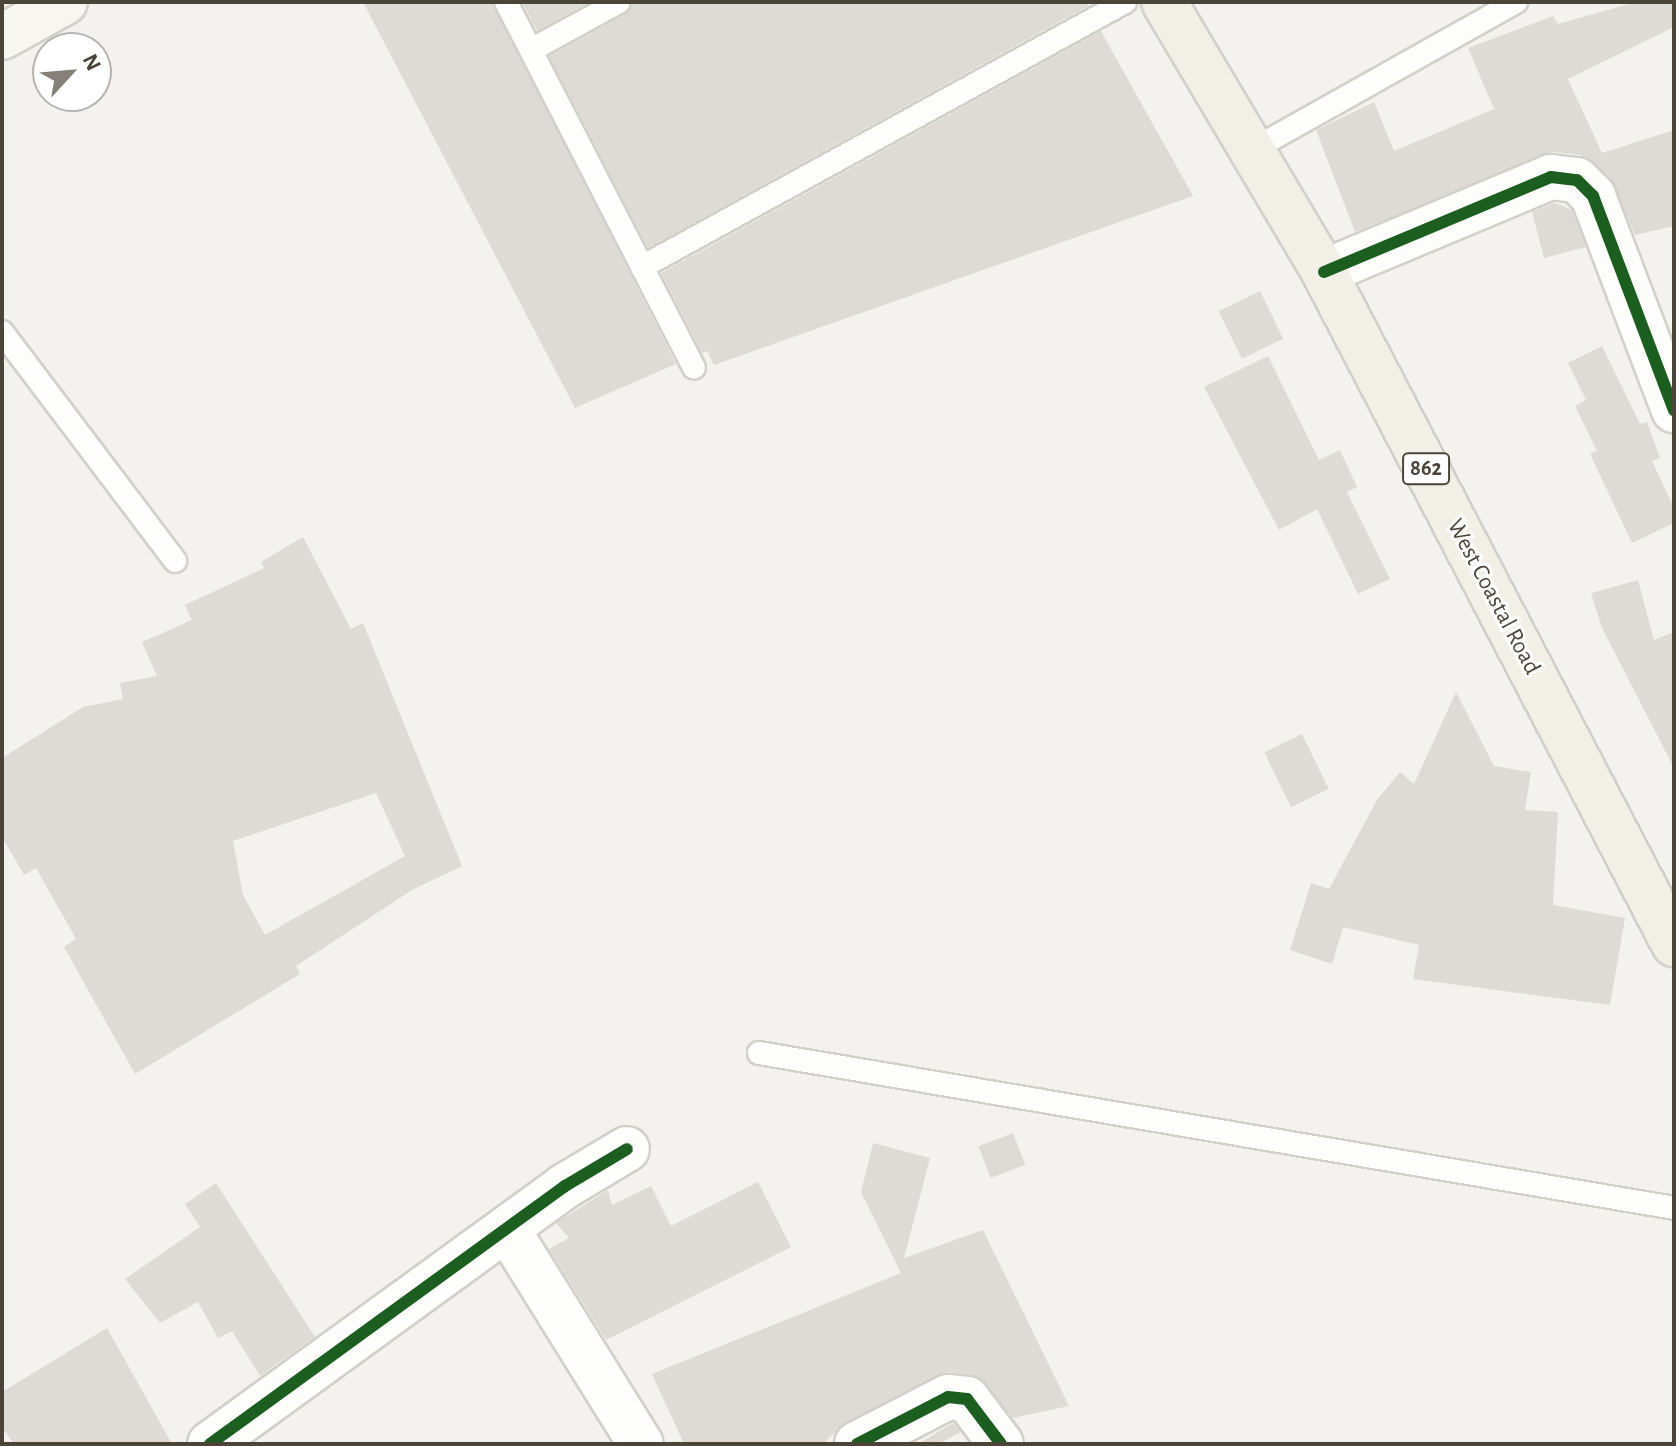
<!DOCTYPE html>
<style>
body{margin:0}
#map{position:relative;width:1676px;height:1446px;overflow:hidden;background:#f4f2ee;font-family:"Alegreya Sans",sans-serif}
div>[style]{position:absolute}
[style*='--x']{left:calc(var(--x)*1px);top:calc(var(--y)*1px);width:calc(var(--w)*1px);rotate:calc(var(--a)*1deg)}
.building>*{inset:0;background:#dedbd6;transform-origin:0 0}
.roads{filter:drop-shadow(2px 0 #d2d0cb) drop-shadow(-2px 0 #d2d0cb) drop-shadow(0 2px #d2d0cb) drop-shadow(0 -2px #d2d0cb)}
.lane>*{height:22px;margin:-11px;padding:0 11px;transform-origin:11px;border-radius:11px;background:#fdfdfc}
.street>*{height:44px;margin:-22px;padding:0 22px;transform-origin:22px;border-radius:22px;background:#fdfdfc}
.secondary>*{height:44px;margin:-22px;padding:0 22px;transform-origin:22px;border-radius:22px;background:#f7f6f1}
.primary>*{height:44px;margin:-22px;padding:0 22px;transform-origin:22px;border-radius:22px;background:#f2efe6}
.cycleway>*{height:12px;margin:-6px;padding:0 6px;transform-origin:6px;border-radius:6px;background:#1b5e20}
span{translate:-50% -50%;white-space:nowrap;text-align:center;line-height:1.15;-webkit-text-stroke:6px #fff;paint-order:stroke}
.shield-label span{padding:2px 6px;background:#fff;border:2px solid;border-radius:6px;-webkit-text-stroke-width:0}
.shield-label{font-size:22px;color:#4b4439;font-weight:700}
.street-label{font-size:24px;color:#4b4439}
.frame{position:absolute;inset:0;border:4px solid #4b4439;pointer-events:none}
.north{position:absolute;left:32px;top:32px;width:80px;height:80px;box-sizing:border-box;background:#fff;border:2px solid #b7b4b0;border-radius:50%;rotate:64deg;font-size:22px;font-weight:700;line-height:32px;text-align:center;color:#4b4439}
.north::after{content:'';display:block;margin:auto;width:28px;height:36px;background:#868178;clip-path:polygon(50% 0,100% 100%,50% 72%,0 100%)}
</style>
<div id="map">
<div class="building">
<i style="clip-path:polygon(363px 2px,492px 2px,676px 364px,575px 408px)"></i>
<i style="clip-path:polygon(522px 2px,590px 2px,537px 31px)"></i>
<i style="clip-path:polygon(633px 2px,1085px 2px,1088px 6px,648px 248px,549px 56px,626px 14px)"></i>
<i style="clip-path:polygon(1636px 2px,1674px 2px,1674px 27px,1568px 79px,1602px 153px,1674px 130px,1674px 226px,1635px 235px,1611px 178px,1581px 155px,1554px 152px,1355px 232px,1316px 130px,1374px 102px,1394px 151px,1494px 109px,1468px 48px,1553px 16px,1558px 24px)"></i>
<i style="clip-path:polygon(1101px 31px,1193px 196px,714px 365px,707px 351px,702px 353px,661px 273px)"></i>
<i style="clip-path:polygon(1555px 203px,1572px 210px,1586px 247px,1544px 258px,1532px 212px)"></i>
<i style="left:1260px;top:291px;width:53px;height:46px;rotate:64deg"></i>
<i style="clip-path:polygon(1602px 346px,1640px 424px,1647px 422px,1660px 458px,1652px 461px,1674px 508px,1674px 523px,1632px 543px,1590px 454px,1597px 451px,1575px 406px,1586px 400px,1568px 363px)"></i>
<i style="clip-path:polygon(1268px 356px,1319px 460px,1340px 450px,1357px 487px,1347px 492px,1390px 579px,1358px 594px,1317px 509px,1279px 530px,1204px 387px)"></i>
<i style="clip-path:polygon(evenodd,303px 537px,351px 629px,363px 623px,462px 866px,412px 890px,296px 966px,300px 974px,135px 1074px,64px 947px,76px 939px,36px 868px,24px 875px,2px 837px,2px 758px,83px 707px,123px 699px,120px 683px,157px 676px,142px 642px,192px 620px,185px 605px,264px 568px,261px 562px,303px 537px,376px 793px,405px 856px,265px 935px,243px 895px,233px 841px,376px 793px)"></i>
<i style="clip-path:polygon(1638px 580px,1654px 640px,1674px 632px,1674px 768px,1602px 628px,1591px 593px)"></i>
<i style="clip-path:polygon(1456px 692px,1494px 766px,1531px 772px,1525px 810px,1558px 812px,1553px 905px,1625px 918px,1610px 1005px,1413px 979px,1419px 945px,1343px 927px,1332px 964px,1290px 950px,1311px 883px,1329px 889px,1377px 800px,1400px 772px,1414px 784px)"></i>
<i style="left:1302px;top:734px;width:61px;height:42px;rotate:64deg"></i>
<i style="left:1013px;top:1133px;width:34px;height:37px;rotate:69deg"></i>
<i style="clip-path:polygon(873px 1143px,930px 1158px,904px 1258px,983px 1230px,1069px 1406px,1013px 1418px,980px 1378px,950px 1372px,846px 1422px,823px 1444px,684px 1444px,652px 1374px,901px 1273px,861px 1192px)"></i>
<i style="clip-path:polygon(758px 1182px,791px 1247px,606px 1340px,549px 1249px,569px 1238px,556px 1223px,608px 1190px,612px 1205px,651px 1186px,671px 1226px)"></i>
<i style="clip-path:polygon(216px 1183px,315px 1337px,260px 1376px,232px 1331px,218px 1338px,198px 1302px,160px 1323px,125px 1279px,200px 1227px,185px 1204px)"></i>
<i style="clip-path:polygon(107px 1328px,172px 1444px,14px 1444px,2px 1427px,2px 1392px)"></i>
<i style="clip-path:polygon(953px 1423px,961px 1432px,938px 1444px,918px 1444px)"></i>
</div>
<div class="roads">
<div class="lane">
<i style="--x:506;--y:2;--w:411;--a:62.8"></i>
<i style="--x:531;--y:50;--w:100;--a:-28.6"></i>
<i style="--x:1252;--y:150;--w:303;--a:-29.3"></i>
<i style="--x:642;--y:267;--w:551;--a:-28.75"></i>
<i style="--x:2;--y:332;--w:287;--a:52.9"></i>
<i style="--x:759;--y:1053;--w:928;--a:9.61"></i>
</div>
<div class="street">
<i style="--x:1324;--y:272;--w:246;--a:-22.7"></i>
<i style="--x:1551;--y:177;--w:26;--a:7"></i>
<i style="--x:1577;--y:180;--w:23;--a:45"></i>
<i style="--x:1593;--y:196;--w:229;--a:69.3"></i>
<i style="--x:507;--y:1229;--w:253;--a:58.1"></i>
<i style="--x:210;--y:1444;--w:439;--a:-36"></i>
<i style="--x:565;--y:1186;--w:72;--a:-30.8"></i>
<i style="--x:857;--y:1444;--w:102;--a:-27.3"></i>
<i style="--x:948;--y:1397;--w:19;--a:6"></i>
<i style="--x:967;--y:1399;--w:56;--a:52.9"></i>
</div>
<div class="secondary">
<i style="--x:2;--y:37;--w:72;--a:-29.1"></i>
</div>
<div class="primary">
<i style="--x:1164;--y:2;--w:314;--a:59.3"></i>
<i style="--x:1324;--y:272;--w:758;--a:62.49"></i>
</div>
</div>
<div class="cycleway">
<i style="--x:1324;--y:272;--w:246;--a:-22.7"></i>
<i style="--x:1551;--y:177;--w:26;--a:7"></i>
<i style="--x:1577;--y:180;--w:23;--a:45"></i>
<i style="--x:1593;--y:196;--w:229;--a:69.3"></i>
<i style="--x:210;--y:1444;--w:439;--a:-36"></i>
<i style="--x:565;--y:1186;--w:72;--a:-30.8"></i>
<i style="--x:857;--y:1444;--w:102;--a:-27.3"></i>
<i style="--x:948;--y:1397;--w:19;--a:6"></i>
<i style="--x:967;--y:1399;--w:56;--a:52.9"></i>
</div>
<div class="shield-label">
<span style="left:1426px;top:469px">862</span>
</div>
<div class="street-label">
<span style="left:1493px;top:597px;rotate:62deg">West Coastal Road</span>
</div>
<div class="frame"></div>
<div class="north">N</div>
</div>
